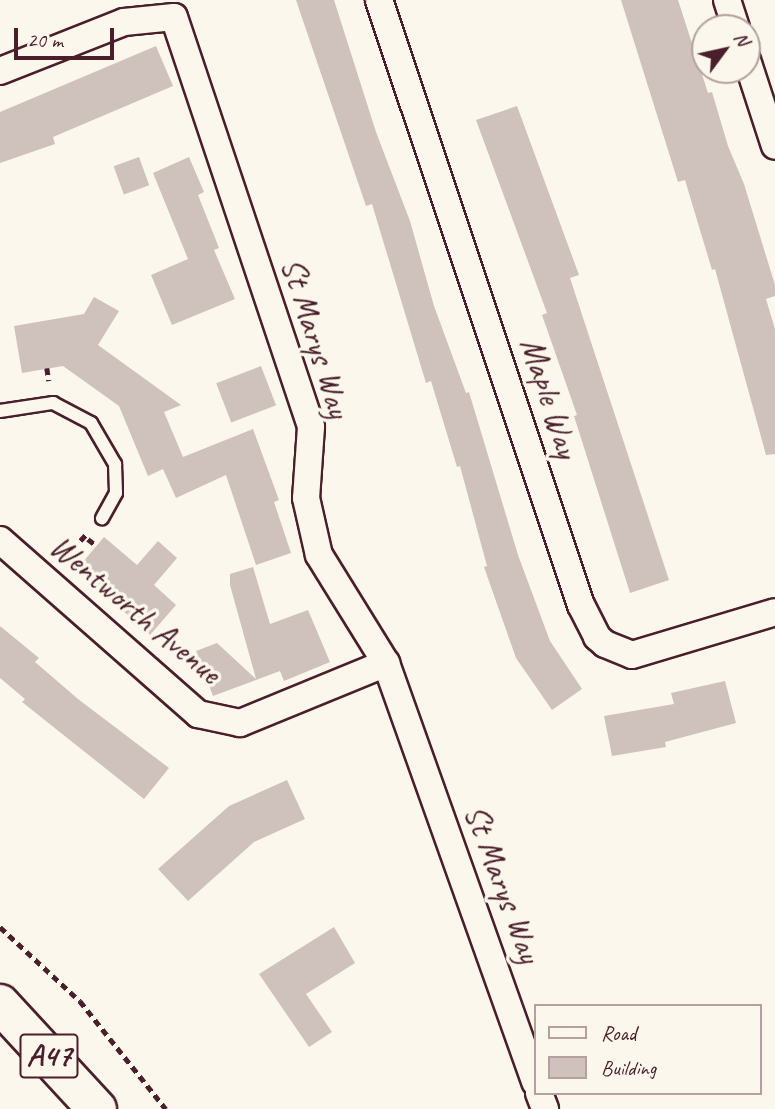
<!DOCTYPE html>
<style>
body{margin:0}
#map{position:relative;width:775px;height:1109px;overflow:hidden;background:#fbf7ec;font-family:Caveat,sans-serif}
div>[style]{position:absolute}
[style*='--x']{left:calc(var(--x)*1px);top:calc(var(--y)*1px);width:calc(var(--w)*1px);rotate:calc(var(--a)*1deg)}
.building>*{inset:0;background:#cfc2bc;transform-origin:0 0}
.path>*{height:4.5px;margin-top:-2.25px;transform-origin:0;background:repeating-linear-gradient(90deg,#4a1f2b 0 7px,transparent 0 12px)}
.roads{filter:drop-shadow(2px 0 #4a1f2b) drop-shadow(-2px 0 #4a1f2b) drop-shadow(0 2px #4a1f2b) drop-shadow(0 -2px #4a1f2b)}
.lane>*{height:12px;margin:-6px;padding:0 6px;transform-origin:6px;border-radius:6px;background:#fbf7ec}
.street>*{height:26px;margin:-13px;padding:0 13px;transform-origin:13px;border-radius:13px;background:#fbf7ec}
.primary>*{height:38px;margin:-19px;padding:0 19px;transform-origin:19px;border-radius:19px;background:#fbf7ec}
span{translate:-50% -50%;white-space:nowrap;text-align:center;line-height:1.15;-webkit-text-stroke:7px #fbf7ec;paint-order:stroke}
.shield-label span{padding:2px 5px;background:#fbf7ec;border:2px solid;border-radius:5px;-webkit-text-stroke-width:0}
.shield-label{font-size:32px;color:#4a1f2b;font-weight:700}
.street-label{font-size:33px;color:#4a1f2b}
.legend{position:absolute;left:534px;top:1004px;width:228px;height:91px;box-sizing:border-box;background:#fbf7ec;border:2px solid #b4a19f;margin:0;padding:9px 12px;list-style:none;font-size:21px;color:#4a1f2b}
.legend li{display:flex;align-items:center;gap:14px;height:35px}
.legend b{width:35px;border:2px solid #b4a19f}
.north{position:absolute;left:691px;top:14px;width:70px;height:70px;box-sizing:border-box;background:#fbf7ec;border:2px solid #b4a19f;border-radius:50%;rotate:57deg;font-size:19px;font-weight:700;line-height:28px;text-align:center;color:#4a1f2b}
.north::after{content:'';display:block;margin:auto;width:24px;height:32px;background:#4a1f2b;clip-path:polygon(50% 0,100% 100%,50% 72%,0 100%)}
.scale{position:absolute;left:14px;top:28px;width:100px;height:32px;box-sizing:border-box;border:4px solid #4a1f2b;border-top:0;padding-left:9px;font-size:21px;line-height:24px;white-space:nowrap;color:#4a1f2b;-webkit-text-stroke:5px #fbf7ec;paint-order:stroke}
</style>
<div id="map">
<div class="building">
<i style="clip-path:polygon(296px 0,334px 0,376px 132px,410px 221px,434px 306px,466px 393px,469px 392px,518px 555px,550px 641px,582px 689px,552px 710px,516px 658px,484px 567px,487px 566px,460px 466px,457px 467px,431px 381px,426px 383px,372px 204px,366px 206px)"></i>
<i style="clip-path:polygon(621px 0,678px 0,708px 93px,712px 92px,728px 146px,744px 184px,775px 285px,775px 296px,766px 299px,775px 329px,775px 454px,766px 455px,715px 269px,712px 270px,685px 180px,678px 182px)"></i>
<i style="clip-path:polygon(156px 46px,173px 86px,53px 137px,55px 144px,0 163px,0 112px)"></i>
<i style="clip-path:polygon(517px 106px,579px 275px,570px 278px,669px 580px,630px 593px,574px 416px,577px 415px,542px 315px,547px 313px,476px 120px)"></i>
<i style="left:139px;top:157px;width:30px;height:27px;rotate:70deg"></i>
<i style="clip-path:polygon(189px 157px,204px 192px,198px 195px,219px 248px,214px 250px,235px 299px,172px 325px,151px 275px,188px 259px,153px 173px)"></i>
<i style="clip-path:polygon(94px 297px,119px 311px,98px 345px,181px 405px,164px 412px,183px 457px,253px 429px,279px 500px,274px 502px,291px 553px,256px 565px,226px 475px,176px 498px,163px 469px,148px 476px,119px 406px,63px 366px,22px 373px,14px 326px,84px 314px)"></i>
<i style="left:261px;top:366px;width:42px;height:48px;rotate:69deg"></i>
<i style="clip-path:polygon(104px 537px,137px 565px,158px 541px,177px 558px,154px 585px,176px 605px,150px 635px,77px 569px)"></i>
<i style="clip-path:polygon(253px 567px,270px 624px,308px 610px,330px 662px,284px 681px,280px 671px,213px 696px,196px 651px,217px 643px,256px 679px,230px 585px,230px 574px)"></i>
<i style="clip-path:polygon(0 626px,39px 658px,35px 662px,78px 699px,169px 768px,144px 799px,22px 702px,25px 699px,0 678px)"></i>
<i style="clip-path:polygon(725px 681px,736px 723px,665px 742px,666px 747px,612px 756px,604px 716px,674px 704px,671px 693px)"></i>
<i style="clip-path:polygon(287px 780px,305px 819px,254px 842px,188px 901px,158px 869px,229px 806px)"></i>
<i style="clip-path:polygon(334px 927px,355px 963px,306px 994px,332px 1032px,309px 1047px,259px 974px)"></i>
</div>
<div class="path">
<i style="--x:47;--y:368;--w:13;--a:81"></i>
<i style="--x:88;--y:539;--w:11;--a:38"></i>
<i style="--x:64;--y:558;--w:34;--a:-47"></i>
<i style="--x:0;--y:927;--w:109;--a:42.8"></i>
<i style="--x:80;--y:1001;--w:138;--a:51.5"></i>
</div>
<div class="roads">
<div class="lane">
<i style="--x:0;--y:411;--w:54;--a:-8.6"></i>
<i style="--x:53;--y:403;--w:43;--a:27.8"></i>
<i style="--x:91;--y:423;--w:48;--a:59.7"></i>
<i style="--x:115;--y:464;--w:29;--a:88"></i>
<i style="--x:116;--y:493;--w:29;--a:119"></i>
</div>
<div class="street">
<i style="--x:379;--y:0;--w:638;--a:71.54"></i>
<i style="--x:581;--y:605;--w:36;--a:63"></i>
<i style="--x:597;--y:637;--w:11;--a:41"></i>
<i style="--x:605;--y:644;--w:29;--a:22"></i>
<i style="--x:632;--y:655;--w:149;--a:-16.7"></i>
<i style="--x:727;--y:0;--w:29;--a:72"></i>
<i style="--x:747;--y:60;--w:90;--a:72"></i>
<i style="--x:0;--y:71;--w:133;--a:-21.6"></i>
<i style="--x:124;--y:22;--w:50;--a:-5.7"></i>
<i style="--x:174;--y:17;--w:432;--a:71.5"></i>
<i style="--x:311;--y:427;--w:71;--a:94"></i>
<i style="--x:306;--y:498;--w:58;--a:77.2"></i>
<i style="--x:319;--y:555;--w:127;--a:58.2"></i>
<i style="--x:386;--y:663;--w:445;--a:70.4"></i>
<i style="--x:0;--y:540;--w:264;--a:41.3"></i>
<i style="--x:198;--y:714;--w:43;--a:12.1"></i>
<i style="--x:240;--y:723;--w:158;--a:-22.3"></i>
<i style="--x:539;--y:1093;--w:17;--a:69"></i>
</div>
<div class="primary">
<i style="--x:0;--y:1004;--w:143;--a:47.3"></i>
</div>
</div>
<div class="shield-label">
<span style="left:49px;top:1056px">A47</span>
</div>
<div class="street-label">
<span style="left:315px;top:338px;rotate:73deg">St Marys Way</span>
<span style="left:549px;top:398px;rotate:72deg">Maple Way</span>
<span style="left:135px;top:610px;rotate:40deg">Wentworth Avenue</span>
<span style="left:502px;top:884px;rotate:70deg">St Marys Way</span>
</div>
<ul class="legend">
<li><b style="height:9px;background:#fbf7ec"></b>Road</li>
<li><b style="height:19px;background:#cfc2bc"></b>Building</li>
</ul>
<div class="north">N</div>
<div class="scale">20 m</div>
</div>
